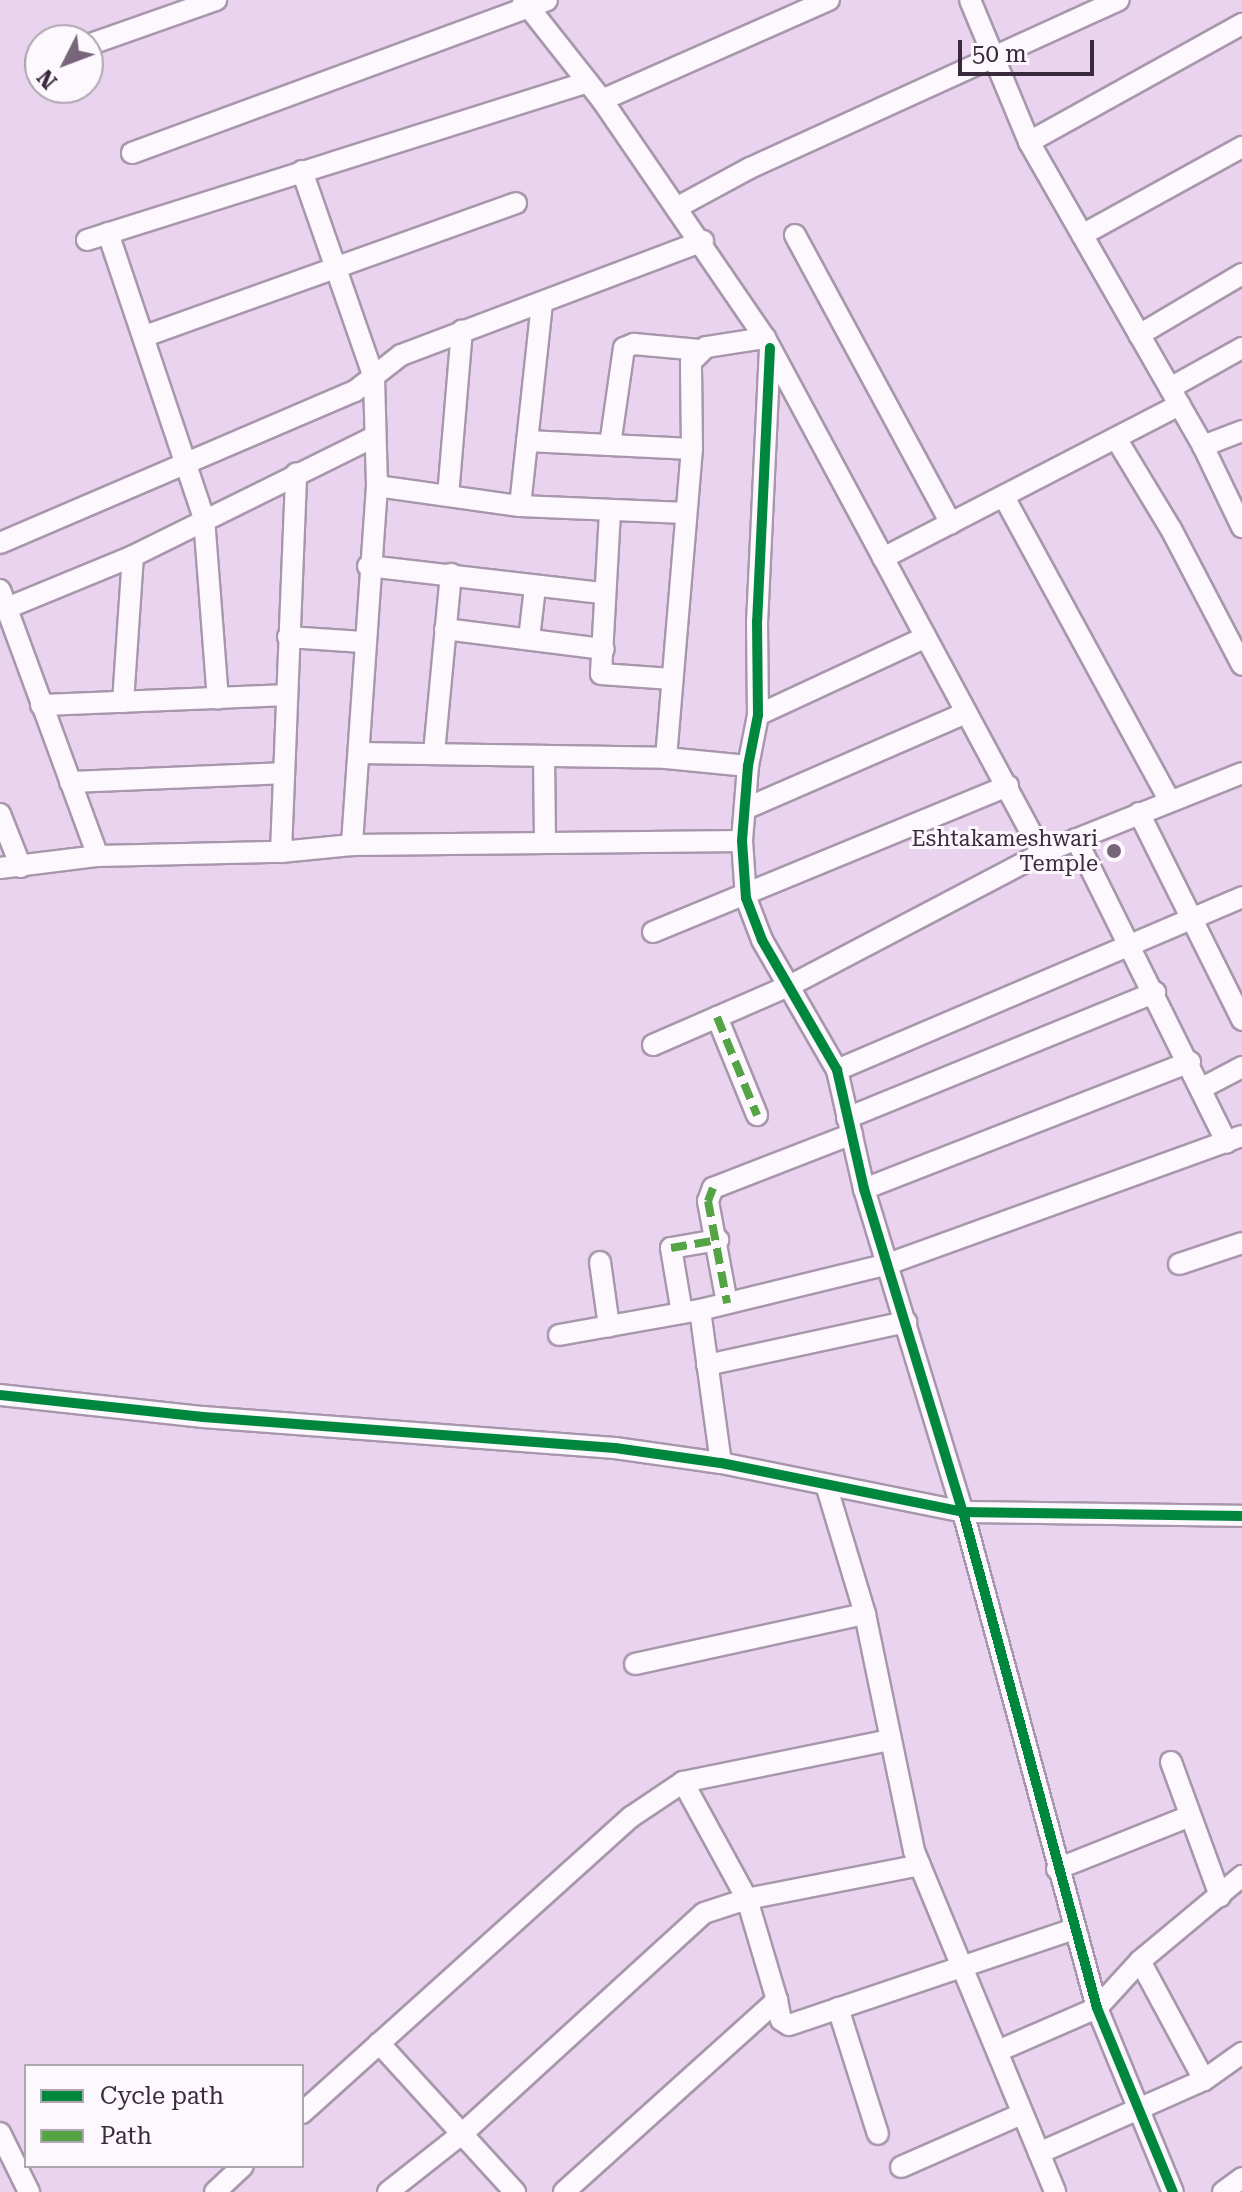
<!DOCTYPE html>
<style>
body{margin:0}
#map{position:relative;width:1242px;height:2192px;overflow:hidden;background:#ead3ef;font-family:"Roboto Serif",serif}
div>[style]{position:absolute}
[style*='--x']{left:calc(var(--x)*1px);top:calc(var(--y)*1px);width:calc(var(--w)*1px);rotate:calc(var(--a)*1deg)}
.roads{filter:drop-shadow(2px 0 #a897ac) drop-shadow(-2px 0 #a897ac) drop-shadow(0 2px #a897ac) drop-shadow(0 -2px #a897ac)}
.minor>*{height:20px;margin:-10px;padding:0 10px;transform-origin:10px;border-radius:10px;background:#fcf8fd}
.quiet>*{height:8px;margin-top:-4px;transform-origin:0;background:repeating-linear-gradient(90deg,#54a446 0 16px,transparent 0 24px)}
.cycleway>*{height:10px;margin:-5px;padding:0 5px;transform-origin:5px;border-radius:5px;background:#00873e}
.dots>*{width:22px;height:22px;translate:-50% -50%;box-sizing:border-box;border:4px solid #fcf8fd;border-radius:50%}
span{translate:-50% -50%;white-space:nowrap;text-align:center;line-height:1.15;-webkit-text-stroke:6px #fcf8fd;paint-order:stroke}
.poi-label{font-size:22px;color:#3a2a3d}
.right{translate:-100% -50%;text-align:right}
.legend{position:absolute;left:24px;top:2064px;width:280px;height:104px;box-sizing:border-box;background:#fcf8fd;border:2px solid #aea6b0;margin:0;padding:10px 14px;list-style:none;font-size:24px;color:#3a2a3d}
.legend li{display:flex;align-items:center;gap:16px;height:40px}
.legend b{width:40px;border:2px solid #aea6b0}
.north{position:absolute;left:24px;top:24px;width:80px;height:80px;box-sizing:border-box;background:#fcf8fd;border:2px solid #aea6b0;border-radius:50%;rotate:228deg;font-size:22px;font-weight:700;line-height:32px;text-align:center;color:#3a2a3d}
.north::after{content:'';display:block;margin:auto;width:28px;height:36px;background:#78657b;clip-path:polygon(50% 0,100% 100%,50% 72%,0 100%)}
.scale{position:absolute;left:958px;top:40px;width:136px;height:36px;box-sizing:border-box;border:4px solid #3a2a3d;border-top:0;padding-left:10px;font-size:24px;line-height:28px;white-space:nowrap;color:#3a2a3d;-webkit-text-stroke:6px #fcf8fd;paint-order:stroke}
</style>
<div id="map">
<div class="roads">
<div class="minor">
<i style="--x:523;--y:0;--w:127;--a:51.7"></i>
<i style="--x:602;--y:100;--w:288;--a:55.6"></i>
<i style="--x:765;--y:338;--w:585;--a:61.73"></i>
<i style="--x:970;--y:0;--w:154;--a:67.4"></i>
<i style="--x:1029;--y:142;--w:350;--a:60.2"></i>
<i style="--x:88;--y:45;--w:136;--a:-19.4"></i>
<i style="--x:36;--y:63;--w:4;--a:-14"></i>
<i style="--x:602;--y:100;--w:248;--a:-23.8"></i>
<i style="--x:1029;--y:142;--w:244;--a:-29"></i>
<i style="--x:132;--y:153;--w:442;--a:-20.2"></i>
<i style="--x:302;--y:171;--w:219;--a:70.8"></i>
<i style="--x:374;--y:378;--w:108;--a:88.4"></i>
<i style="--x:377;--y:486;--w:360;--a:94"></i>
<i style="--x:676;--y:208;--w:84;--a:-28.4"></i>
<i style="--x:750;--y:168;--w:405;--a:-24.5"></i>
<i style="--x:108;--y:233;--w:301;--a:71.4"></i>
<i style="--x:204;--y:518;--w:181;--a:85.6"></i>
<i style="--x:795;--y:235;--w:328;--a:61.6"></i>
<i style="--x:1082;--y:235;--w:183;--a:-28.8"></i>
<i style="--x:87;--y:240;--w:525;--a:-17.5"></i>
<i style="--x:1139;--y:335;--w:120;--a:-30.6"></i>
<i style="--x:145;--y:336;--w:394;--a:-19.7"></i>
<i style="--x:770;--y:348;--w:273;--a:92.7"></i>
<i style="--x:757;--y:621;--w:94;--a:89.4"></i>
<i style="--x:758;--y:715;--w:52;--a:101.1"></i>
<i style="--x:748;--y:766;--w:75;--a:94.6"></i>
<i style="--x:742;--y:841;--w:57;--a:86"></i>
<i style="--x:746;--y:898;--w:45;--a:69.1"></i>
<i style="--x:762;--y:940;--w:150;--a:60"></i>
<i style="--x:837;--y:1070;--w:122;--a:77.2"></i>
<i style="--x:864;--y:1189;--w:338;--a:73"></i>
<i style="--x:963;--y:1512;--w:514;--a:74.88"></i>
<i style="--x:1097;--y:2008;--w:199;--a:67.6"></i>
<i style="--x:1170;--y:388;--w:82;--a:-29.1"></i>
<i style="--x:1242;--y:431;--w:42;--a:159"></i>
<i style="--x:1203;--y:446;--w:90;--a:64.3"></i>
<i style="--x:1117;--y:440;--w:104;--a:58.8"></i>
<i style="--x:1171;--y:529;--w:153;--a:62.4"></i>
<i style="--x:527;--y:441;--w:165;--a:2.8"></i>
<i style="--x:610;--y:445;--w:98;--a:-81.8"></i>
<i style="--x:624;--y:348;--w:11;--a:-22"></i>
<i style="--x:634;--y:344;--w:66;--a:5.2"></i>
<i style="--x:377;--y:486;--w:144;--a:8"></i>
<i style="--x:520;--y:506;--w:166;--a:2.4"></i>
<i style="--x:448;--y:496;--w:166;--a:-85.2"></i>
<i style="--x:1004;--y:497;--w:346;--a:61.4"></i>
<i style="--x:520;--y:506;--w:205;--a:-83.8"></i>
<i style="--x:610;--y:512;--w:162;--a:93.2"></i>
<i style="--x:601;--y:674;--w:71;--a:4"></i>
<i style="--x:0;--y:543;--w:386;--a:-23.2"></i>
<i style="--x:355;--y:391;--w:58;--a:-38"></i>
<i style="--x:401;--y:355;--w:323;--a:-20.7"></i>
<i style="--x:883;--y:558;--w:334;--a:-27.3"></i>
<i style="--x:368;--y:566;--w:237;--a:6.6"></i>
<i style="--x:0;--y:590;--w:283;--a:69.8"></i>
<i style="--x:7;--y:608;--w:136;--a:-22.4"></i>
<i style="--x:133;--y:556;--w:269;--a:-26.3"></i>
<i style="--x:445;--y:629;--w:160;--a:7.2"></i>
<i style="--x:288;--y:637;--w:75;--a:3.8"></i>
<i style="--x:529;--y:639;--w:52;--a:-83.4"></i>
<i style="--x:123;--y:702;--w:146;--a:-86.1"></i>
<i style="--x:41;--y:705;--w:244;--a:-2.3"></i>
<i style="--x:758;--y:715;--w:185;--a:-24.9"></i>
<i style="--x:360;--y:753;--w:306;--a:0.9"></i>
<i style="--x:666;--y:758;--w:82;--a:5.6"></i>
<i style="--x:434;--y:753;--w:180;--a:-84.6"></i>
<i style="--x:544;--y:756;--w:87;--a:89.3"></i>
<i style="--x:666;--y:758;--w:310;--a:-85.2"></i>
<i style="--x:692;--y:449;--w:87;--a:-90.7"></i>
<i style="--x:691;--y:362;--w:21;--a:-45"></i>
<i style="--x:706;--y:347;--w:60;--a:-8.7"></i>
<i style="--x:70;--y:782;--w:213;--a:-2.4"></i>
<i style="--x:747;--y:808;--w:239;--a:-23.5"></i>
<i style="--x:1139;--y:813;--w:231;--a:63.5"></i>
<i style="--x:0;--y:814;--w:57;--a:68.4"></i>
<i style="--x:1076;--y:839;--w:339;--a:63.6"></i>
<i style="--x:281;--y:852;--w:379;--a:-87.7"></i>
<i style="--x:0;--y:868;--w:99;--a:-7"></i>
<i style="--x:98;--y:856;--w:183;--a:-1.3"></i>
<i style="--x:281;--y:852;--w:71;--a:-5.6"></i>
<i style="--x:352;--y:845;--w:390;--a:-0.6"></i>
<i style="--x:653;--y:932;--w:384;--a:-22.4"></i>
<i style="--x:717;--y:1017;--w:106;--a:67.8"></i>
<i style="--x:653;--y:1045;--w:150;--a:-23.5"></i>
<i style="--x:791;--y:985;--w:284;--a:-27.7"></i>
<i style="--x:1042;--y:853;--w:215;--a:-21.8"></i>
<i style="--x:837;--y:1070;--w:440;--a:-23.1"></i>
<i style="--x:1202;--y:1088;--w:45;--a:-27.7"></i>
<i style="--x:847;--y:1118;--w:333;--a:-22.2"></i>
<i style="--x:864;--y:1189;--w:350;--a:-21.3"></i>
<i style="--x:600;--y:1262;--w:65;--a:82"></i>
<i style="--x:1179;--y:1264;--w:66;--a:-18.4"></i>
<i style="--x:727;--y:1303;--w:104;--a:-100.6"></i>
<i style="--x:708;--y:1201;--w:14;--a:-69"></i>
<i style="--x:713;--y:1188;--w:149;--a:-21.2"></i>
<i style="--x:700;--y:1310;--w:154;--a:82.2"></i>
<i style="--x:682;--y:1313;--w:66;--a:-99.6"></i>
<i style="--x:671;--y:1248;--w:48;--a:-9.7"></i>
<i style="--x:559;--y:1335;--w:143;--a:-10.1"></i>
<i style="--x:700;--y:1310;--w:194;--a:-13.7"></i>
<i style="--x:888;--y:1264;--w:376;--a:-19.9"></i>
<i style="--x:707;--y:1365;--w:204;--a:-12.2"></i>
<i style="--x:0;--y:1395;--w:204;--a:6.2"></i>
<i style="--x:203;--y:1417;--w:413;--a:4.3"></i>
<i style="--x:615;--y:1448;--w:107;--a:8.1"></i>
<i style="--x:721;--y:1463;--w:247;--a:11.4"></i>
<i style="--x:963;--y:1512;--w:279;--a:0.8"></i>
<i style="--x:827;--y:1488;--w:132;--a:73.2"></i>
<i style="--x:865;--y:1614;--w:242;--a:78.3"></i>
<i style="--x:914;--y:1851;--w:369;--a:67.5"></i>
<i style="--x:635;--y:1664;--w:235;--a:-12.3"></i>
<i style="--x:1171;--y:1762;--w:143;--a:69.9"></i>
<i style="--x:683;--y:1782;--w:133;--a:61.3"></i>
<i style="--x:747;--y:1899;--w:176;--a:-11.1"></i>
<i style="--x:1057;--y:1869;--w:143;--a:-21.7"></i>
<i style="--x:1140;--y:1961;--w:135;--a:61.7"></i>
<i style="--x:838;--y:2008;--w:132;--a:72.4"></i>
<i style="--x:379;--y:2043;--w:202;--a:47.6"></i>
<i style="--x:998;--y:2051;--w:108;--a:-23.5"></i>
<i style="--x:1097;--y:2008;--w:64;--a:-47.5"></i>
<i style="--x:1140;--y:1961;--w:133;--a:-39.8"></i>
<i style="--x:302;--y:2113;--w:443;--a:-42"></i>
<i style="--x:631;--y:1817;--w:63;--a:-33.9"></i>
<i style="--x:683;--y:1782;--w:211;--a:-11.5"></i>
<i style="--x:0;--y:2133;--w:66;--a:63.8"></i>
<i style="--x:1039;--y:2153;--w:180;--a:-23.9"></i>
<i style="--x:1204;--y:2080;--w:47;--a:-35.4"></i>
<i style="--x:901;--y:2167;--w:132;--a:-23.7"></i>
<i style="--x:215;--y:2192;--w:38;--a:-43"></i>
<i style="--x:388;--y:2192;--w:95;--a:-38.2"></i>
<i style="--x:463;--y:2133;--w:326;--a:-42.4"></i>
<i style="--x:704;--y:1913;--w:45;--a:-18"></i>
<i style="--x:747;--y:1899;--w:105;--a:73.5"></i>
<i style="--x:564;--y:2192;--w:287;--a:-42"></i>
<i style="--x:777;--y:2000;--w:20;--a:79"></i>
<i style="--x:781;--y:2020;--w:9;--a:32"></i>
<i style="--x:789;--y:2025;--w:301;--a:-18.6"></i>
<i style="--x:1223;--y:2192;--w:24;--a:-36"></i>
</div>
</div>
<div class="quiet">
<i style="--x:717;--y:1017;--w:106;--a:67.8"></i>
<i style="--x:713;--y:1188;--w:14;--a:111"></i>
<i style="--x:708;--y:1201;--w:104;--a:79.4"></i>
<i style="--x:671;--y:1248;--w:48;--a:-9.7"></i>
</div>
<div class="cycleway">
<i style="--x:770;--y:348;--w:273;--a:92.7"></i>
<i style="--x:757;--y:621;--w:94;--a:89.4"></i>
<i style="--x:758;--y:715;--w:52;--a:101.1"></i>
<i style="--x:748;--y:766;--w:75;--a:94.6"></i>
<i style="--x:742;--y:841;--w:57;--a:86"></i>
<i style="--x:746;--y:898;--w:45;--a:69.1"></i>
<i style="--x:762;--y:940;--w:150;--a:60"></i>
<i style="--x:837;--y:1070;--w:122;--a:77.2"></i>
<i style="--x:864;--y:1189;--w:338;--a:73"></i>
<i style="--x:963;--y:1512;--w:514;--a:74.88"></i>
<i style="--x:1097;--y:2008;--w:199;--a:67.6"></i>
<i style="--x:0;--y:1395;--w:204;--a:6.2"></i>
<i style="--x:203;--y:1417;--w:413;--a:4.3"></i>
<i style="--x:615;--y:1448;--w:107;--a:8.1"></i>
<i style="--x:721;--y:1463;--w:247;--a:11.4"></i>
<i style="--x:963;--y:1512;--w:279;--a:0.8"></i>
</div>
<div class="dots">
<i style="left:1114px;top:851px;background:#78657b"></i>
</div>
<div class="poi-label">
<span class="right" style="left:1098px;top:851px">Eshtakameshwari<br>Temple</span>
</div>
<ul class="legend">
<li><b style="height:10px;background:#00873e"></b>Cycle path</li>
<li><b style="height:10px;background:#54a446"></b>Path</li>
</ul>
<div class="north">N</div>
<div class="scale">50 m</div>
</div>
